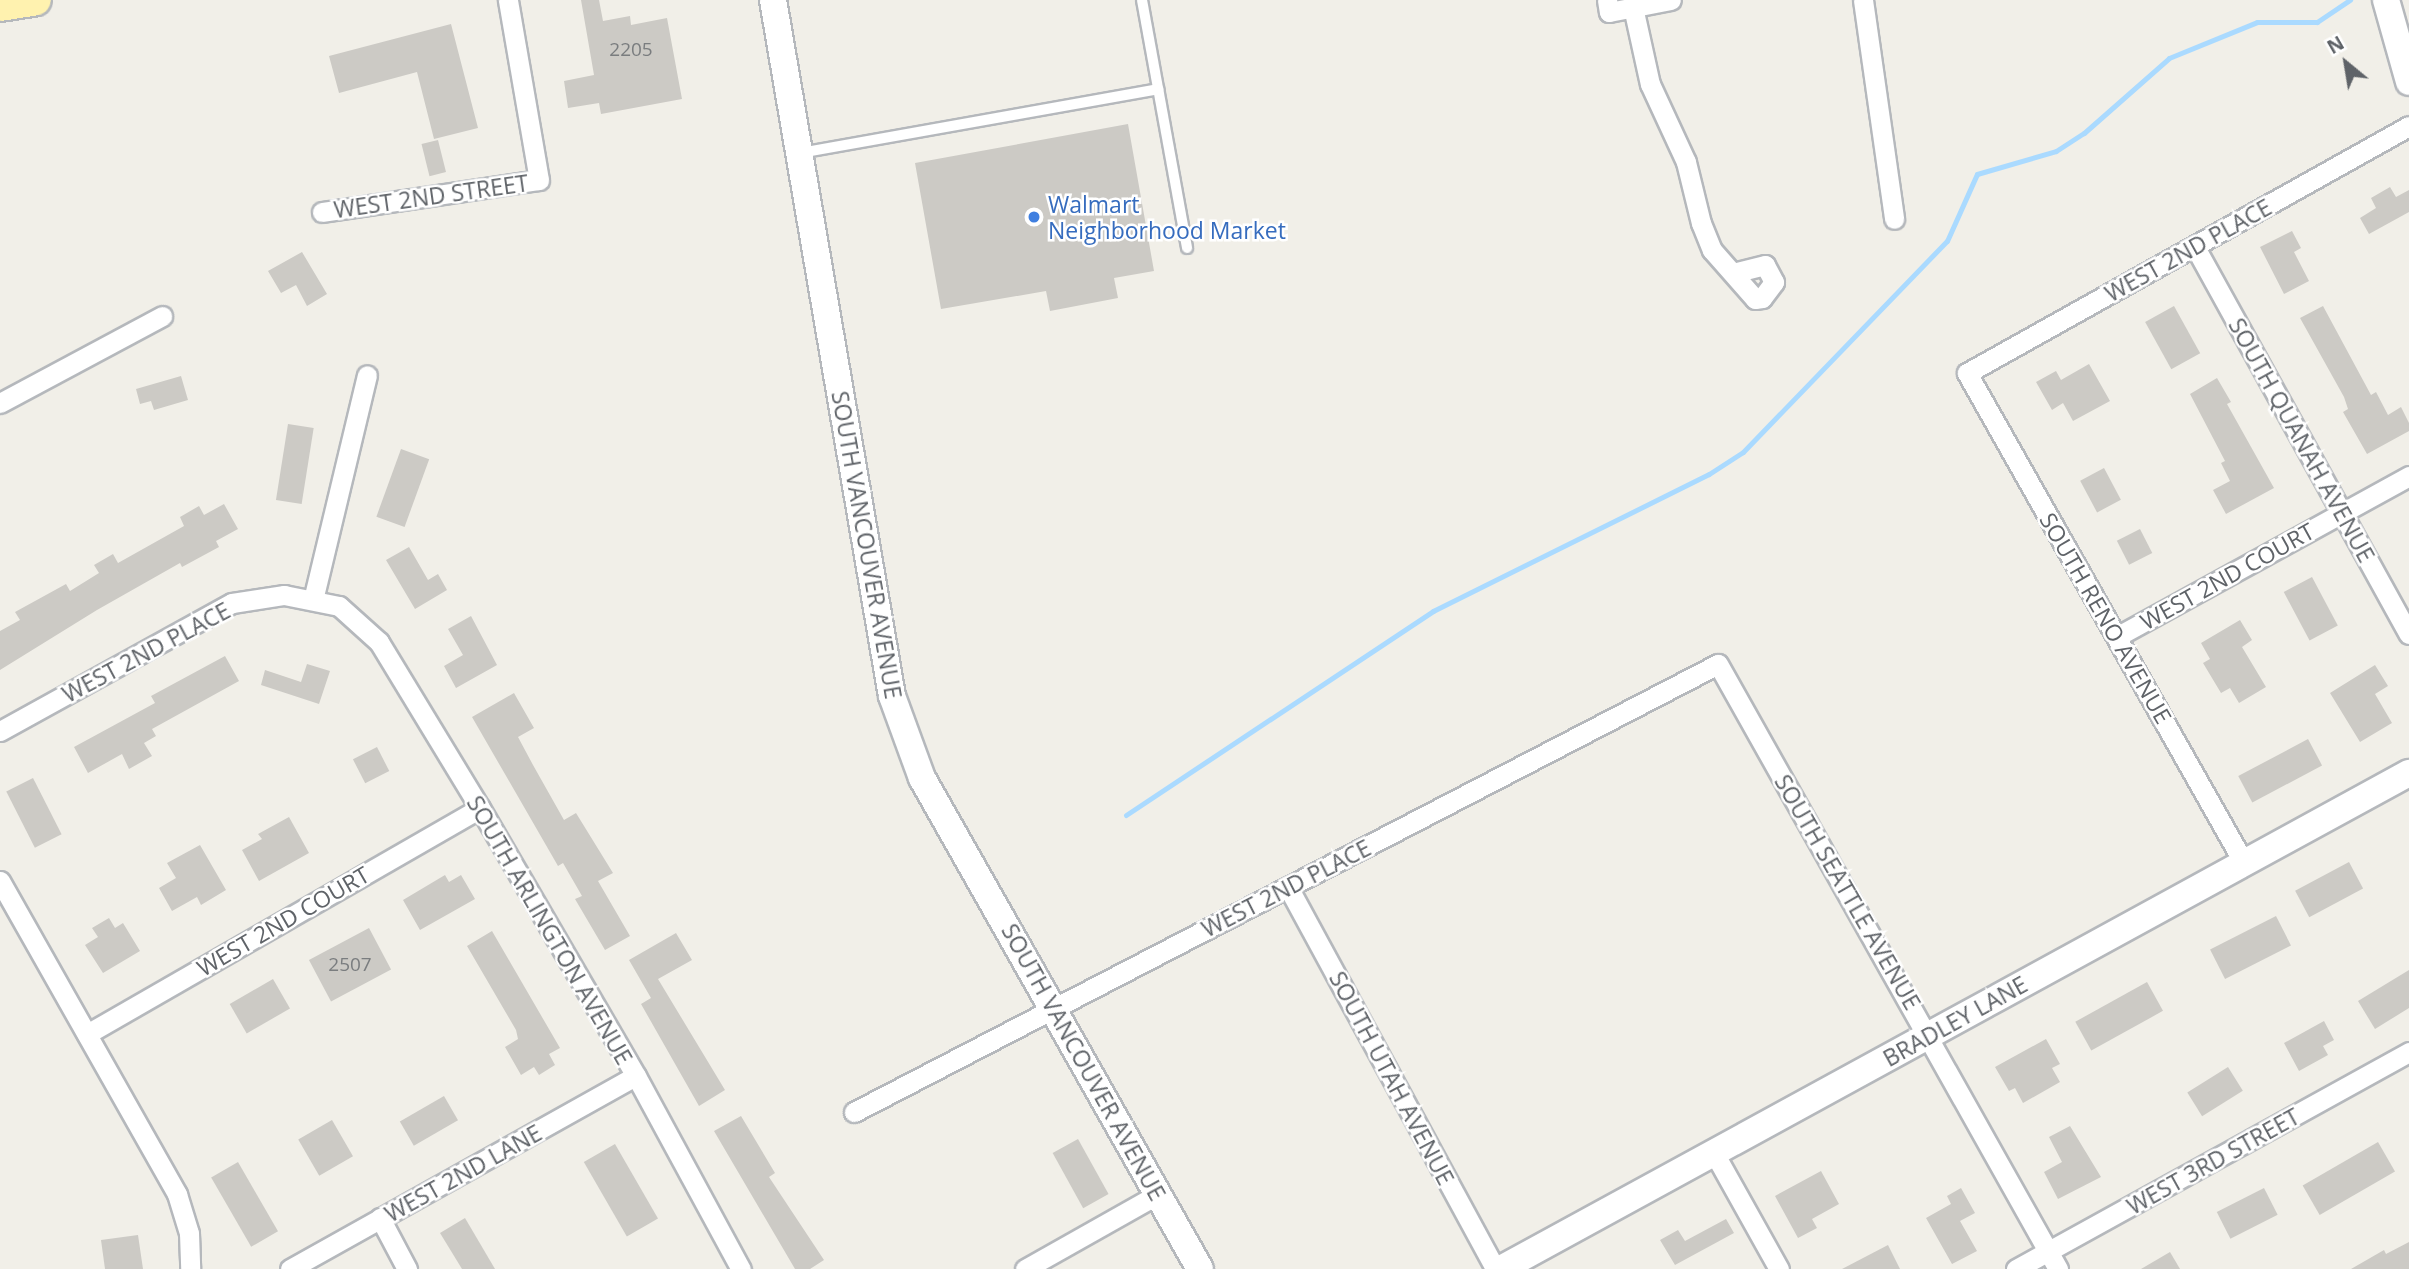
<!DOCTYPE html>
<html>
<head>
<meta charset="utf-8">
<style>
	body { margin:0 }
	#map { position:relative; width:2409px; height:1269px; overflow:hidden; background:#f1efe8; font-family:"Open Sans",sans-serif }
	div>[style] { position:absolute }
	.stream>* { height:5px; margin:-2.5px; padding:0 2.5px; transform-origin:2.5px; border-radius:2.5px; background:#aadaff }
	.building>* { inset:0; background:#cccac5; transform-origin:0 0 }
	.roads { filter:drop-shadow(2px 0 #b5b8bc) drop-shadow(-2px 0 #b5b8bc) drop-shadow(0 2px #b5b8bc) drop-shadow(0 -2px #b5b8bc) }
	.lane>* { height:10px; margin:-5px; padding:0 5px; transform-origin:5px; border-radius:5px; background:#fff }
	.street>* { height:19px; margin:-9.5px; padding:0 9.5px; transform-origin:9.5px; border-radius:9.5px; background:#fff }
	.secondary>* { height:26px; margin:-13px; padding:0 13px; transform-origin:13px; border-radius:13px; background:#fff }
	.primary>* { height:30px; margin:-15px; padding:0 15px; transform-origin:15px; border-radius:15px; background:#fff2af }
	.dots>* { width:19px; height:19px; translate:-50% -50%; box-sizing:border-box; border:4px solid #fff; border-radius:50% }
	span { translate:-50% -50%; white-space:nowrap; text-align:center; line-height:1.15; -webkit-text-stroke:5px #fff; paint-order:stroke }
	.number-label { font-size:19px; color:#7a7d7f }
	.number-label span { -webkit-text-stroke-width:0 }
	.street-label { font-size:23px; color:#5f6368 }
	.shop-label { font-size:23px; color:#366cbe }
	.left { translate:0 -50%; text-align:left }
	.north { position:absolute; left:2311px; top:28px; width:70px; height:70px; -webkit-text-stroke:5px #fff; paint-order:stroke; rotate:330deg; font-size:19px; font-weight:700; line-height:28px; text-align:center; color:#5f6368 }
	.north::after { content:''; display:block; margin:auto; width:24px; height:32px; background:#5f6368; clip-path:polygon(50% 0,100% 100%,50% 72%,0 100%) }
</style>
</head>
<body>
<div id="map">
	<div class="stream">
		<i style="left:1126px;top:815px;width:369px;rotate:-33.6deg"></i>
		<i style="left:1433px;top:611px;width:308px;rotate:-26.4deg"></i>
		<i style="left:1709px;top:474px;width:40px;rotate:-32.9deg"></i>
		<i style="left:1743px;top:452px;width:293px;rotate:-46deg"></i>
		<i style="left:1947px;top:241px;width:73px;rotate:-65.9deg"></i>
		<i style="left:1977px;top:174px;width:82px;rotate:-16.2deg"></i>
		<i style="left:2056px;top:151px;width:33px;rotate:-33deg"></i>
		<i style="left:2084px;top:133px;width:113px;rotate:-41.4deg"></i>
		<i style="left:2169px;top:58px;width:95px;rotate:-22.2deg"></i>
		<i style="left:2257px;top:22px;width:60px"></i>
		<i style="left:2317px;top:22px;width:40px;rotate:-34deg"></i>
	</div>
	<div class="building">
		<i style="clip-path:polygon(581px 0,599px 0,603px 21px,630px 16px,631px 25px,667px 18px,682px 99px,601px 114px,599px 103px,568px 108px,564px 81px,594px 75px)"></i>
		<i style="clip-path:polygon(451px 24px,478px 128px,434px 139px,417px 72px,339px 93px,329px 56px)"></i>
		<i style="clip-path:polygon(1128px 124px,1154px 271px,1114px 278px,1118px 298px,1050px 311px,1046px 291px,941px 309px,915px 163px)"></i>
		<i style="left:438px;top:140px;width:33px;height:17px;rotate:76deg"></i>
		<i style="clip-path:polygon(2390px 187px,2396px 197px,2409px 190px,2409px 212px,2369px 234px,2360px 218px,2376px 208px,2371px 198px)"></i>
		<i style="clip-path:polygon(2292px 231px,2301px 248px,2294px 252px,2309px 281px,2284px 294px,2260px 247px)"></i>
		<i style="clip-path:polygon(302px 252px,327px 294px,307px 306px,296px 285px,281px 293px,268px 271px)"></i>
		<i style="left:2174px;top:306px;width:54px;height:33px;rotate:61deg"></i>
		<i style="clip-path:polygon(2323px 306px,2371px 395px,2376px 392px,2388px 415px,2401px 407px,2409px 423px,2409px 431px,2367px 454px,2343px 412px,2348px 409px,2344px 397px,2300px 318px)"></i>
		<i style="clip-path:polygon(2089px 364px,2110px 401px,2073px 421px,2063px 403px,2052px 410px,2036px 382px,2056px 371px,2061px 380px)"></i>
		<i style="clip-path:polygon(181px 376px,188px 400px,154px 410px,151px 401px,140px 404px,136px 389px)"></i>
		<i style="clip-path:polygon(2217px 378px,2231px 402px,2227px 404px,2274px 488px,2226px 514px,2213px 490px,2230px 481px,2221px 463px,2225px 461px,2190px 394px)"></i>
		<i style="left:288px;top:424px;width:26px;height:77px;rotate:9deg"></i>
		<i style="left:401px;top:449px;width:30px;height:72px;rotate:20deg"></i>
		<i style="left:2104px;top:468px;width:36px;height:27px;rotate:62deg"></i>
		<i style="clip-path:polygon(224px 504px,238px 529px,216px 541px,219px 547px,182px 567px,180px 563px,97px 610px,0 670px,0 631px,20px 620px,15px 612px,66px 584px,70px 591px,99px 573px,94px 565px,113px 554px,118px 563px,184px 526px,180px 517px,199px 506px,204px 515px)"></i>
		<i style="left:2140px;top:529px;width:27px;height:26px;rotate:63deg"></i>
		<i style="clip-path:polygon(409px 547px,428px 580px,438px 574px,447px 590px,415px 609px,386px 560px)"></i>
		<i style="left:2312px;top:577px;width:55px;height:32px;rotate:62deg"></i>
		<i style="clip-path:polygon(471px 616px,497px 665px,456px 688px,444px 666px,463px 655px,448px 629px)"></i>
		<i style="clip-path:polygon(2240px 620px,2252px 640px,2242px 647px,2266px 687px,2239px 703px,2230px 688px,2221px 693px,2203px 663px,2210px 659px,2201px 643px)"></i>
		<i style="clip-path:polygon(225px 656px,239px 681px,152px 729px,156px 736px,144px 743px,152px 756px,129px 769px,122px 754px,88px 773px,74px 747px,155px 703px,151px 696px)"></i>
		<i style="clip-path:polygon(307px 664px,330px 671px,319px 704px,261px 685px,265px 670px,301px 682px)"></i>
		<i style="clip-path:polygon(2375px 665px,2388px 686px,2375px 694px,2392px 723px,2360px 742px,2330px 693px)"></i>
		<i style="clip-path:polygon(514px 693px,534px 728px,518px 737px,533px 765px,564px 820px,576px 813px,613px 873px,598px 881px,630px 936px,605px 950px,575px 899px,582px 896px,563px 863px,558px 866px,472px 717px)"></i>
		<i style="left:2308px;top:739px;width:30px;height:79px;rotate:62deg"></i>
		<i style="left:377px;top:747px;width:27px;height:27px;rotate:63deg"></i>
		<i style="left:33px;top:778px;width:63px;height:30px;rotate:63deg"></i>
		<i style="clip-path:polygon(289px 817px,309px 853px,259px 881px,242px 850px,262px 839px,258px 834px)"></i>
		<i style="clip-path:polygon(200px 845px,226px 890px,201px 905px,197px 897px,172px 911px,159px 888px,176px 878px,167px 863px)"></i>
		<i style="left:2349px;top:862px;width:30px;height:61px;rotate:62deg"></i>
		<i style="clip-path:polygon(445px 875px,449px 882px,461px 875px,475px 899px,420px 930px,403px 900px)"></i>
		<i style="left:2276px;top:916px;width:33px;height:74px;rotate:63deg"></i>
		<i style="clip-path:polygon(109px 918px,115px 928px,123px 923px,140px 951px,103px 973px,85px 945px,98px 937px,92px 928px)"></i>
		<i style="left:369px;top:928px;width:47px;height:68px;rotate:62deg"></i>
		<i style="clip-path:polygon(492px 931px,560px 1048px,549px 1054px,555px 1065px,539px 1075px,534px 1067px,521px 1075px,505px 1047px,518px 1039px,516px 1030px,467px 946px)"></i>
		<i style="clip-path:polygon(676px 933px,692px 960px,658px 979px,725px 1090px,699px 1106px,641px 1004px,651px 998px,629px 960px)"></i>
		<i style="clip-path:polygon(2409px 970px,2409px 1008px,2375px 1029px,2358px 1001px)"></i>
		<i style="left:273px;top:979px;width:34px;height:50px;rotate:60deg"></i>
		<i style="left:2147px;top:982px;width:33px;height:82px;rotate:61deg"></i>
		<i style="clip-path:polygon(2324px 1021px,2334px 1040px,2323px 1046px,2328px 1055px,2299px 1071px,2284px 1043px)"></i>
		<i style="clip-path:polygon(2046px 1039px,2060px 1064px,2052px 1068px,2060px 1082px,2023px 1103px,2015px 1088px,2009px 1091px,1995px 1067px)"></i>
		<i style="left:2228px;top:1067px;width:28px;height:48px;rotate:58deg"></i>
		<i style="left:444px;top:1096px;width:28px;height:51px;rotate:60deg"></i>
		<i style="clip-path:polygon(741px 1116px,775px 1173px,769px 1177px,824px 1260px,810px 1269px,795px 1269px,714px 1131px)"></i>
		<i style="left:332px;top:1120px;width:42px;height:39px;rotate:60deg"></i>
		<i style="clip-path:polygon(2070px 1126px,2101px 1177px,2058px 1199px,2044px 1172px,2062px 1162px,2049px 1137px)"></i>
		<i style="left:1078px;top:1139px;width:63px;height:29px;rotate:61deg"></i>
		<i style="left:2378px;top:1142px;width:34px;height:87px;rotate:60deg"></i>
		<i style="left:615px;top:1144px;width:86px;height:36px;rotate:60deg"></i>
		<i style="left:238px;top:1162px;width:80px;height:31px;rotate:60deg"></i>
		<i style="clip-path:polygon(1821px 1171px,1839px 1204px,1812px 1219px,1817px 1228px,1798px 1238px,1775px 1196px)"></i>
		<i style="clip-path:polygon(1961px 1188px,1975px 1213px,1960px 1221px,1977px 1251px,1952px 1264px,1926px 1218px,1951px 1204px,1947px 1196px)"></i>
		<i style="left:2264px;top:1188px;width:30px;height:53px;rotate:63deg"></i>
		<i style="clip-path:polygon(465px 1218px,495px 1269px,462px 1269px,440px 1233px)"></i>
		<i style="clip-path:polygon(1726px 1219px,1734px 1233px,1675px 1265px,1660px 1240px,1678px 1230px,1685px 1241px)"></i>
		<i style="clip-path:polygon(138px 1235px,143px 1269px,105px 1269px,101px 1240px)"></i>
		<i style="clip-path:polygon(2409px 1242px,2409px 1269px,2351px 1269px,2384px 1250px,2386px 1254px)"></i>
		<i style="clip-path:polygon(1888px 1245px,1900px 1269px,1842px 1269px)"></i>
		<i style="clip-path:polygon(2170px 1252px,2180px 1269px,2141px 1269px)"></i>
	</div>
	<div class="roads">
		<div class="lane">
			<i style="left:1142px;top:0;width:252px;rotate:79.7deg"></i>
			<i style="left:800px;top:153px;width:364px;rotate:-10.1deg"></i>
		</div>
		<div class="street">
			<i style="left:1607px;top:0;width:12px;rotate:81deg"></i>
			<i style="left:1609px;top:12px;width:63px;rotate:-11deg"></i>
			<i style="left:1863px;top:0;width:221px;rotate:81.9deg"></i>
			<i style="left:1633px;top:7px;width:79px;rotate:77.6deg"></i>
			<i style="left:1650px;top:84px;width:86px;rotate:65.2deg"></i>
			<i style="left:1686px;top:162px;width:63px;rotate:76.2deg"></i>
			<i style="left:1701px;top:223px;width:29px;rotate:68deg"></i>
			<i style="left:1712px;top:250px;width:65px;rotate:48.7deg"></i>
			<i style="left:1755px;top:299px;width:7px;rotate:-8deg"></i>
			<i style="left:1762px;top:298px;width:20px;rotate:-53deg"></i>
			<i style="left:1774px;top:282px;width:19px;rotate:-118deg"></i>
			<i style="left:1765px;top:265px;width:33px;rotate:166deg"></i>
			<i style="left:322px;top:212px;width:219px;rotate:-8.4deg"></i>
			<i style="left:539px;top:180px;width:183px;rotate:-99.8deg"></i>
			<i style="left:2195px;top:247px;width:442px;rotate:61.1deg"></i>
			<i style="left:0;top:403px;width:184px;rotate:-28.2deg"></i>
			<i style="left:313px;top:600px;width:231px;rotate:-76.5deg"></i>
			<i style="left:2118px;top:636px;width:332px;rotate:-28.8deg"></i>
			<i style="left:0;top:731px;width:265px;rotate:-28.9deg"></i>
			<i style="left:232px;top:603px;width:53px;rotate:-8.7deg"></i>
			<i style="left:284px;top:595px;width:56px;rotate:11.3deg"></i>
			<i style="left:339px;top:606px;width:54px;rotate:42deg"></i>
			<i style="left:379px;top:642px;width:194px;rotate:58.7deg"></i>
			<i style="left:480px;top:808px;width:310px;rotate:59.8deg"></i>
			<i style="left:636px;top:1076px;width:220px;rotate:61.5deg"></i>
			<i style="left:2244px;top:863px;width:563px;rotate:-119.48deg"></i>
			<i style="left:1967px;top:373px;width:506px;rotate:-29.2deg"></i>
			<i style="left:0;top:881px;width:360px;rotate:60.5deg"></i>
			<i style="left:177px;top:1194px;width:41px;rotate:72.9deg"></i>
			<i style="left:189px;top:1233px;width:36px;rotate:88deg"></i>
			<i style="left:1288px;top:887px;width:434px;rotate:61.5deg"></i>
			<i style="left:87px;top:1034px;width:453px;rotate:-29.9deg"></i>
			<i style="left:854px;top:1112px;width:973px;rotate:-27.41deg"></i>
			<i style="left:1718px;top:664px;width:694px;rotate:60.66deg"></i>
			<i style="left:1713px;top:1151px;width:135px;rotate:60.8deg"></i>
			<i style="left:380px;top:1218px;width:58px;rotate:62.1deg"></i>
			<i style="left:290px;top:1269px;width:396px;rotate:-29.2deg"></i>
			<i style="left:1025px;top:1269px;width:153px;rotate:-29.4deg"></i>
			<i style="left:2016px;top:1269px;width:449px;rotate:-28.9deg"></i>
		</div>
		<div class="secondary">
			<i style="left:773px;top:0;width:706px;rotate:80.3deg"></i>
			<i style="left:892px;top:696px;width:87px;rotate:69.9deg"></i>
			<i style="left:922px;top:778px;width:564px;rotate:60.48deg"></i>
			<i style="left:2386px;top:0;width:85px;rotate:74.3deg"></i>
			<i style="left:1501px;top:1269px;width:1035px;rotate:-28.65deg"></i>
		</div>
		<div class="primary">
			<i style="left:0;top:6px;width:36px;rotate:-9deg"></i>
		</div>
	</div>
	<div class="dots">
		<i style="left:1034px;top:217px;background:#3f7fe0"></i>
	</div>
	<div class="number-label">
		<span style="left:631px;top:50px">2205</span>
		<span style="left:350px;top:965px">2507</span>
	</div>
	<div class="street-label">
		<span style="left:431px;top:196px;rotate:-8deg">WEST 2ND STREET</span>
		<span style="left:2188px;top:250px;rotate:-29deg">WEST 2ND PLACE</span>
		<span style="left:2302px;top:440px;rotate:61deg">SOUTH QUANAH AVENUE</span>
		<span style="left:867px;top:545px;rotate:80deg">SOUTH VANCOUVER AVENUE</span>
		<span style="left:2227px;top:576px;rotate:-29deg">WEST 2ND COURT</span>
		<span style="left:2106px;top:618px;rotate:60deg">SOUTH RENO AVENUE</span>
		<span style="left:146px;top:652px;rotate:-28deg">WEST 2ND PLACE</span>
		<span style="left:1286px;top:888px;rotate:-27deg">WEST 2ND PLACE</span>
		<span style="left:1848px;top:892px;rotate:60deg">SOUTH SEATTLE AVENUE</span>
		<span style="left:283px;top:921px;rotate:-30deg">WEST 2ND COURT</span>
		<span style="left:550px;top:930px;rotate:60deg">SOUTH ARLINGTON AVENUE</span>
		<span style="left:1955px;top:1021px;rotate:-29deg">BRADLEY LANE</span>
		<span style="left:1084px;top:1062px;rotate:61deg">SOUTH VANCOUVER AVENUE</span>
		<span style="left:1392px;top:1078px;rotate:62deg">SOUTH UTAH AVENUE</span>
		<span style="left:2213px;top:1161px;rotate:-29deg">WEST 3RD STREET</span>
		<span style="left:463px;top:1173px;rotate:-29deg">WEST 2ND LANE</span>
	</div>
	<div class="shop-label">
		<span class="left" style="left:1048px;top:217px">Walmart<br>Neighborhood Market</span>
	</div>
	<div class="north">N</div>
</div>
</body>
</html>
